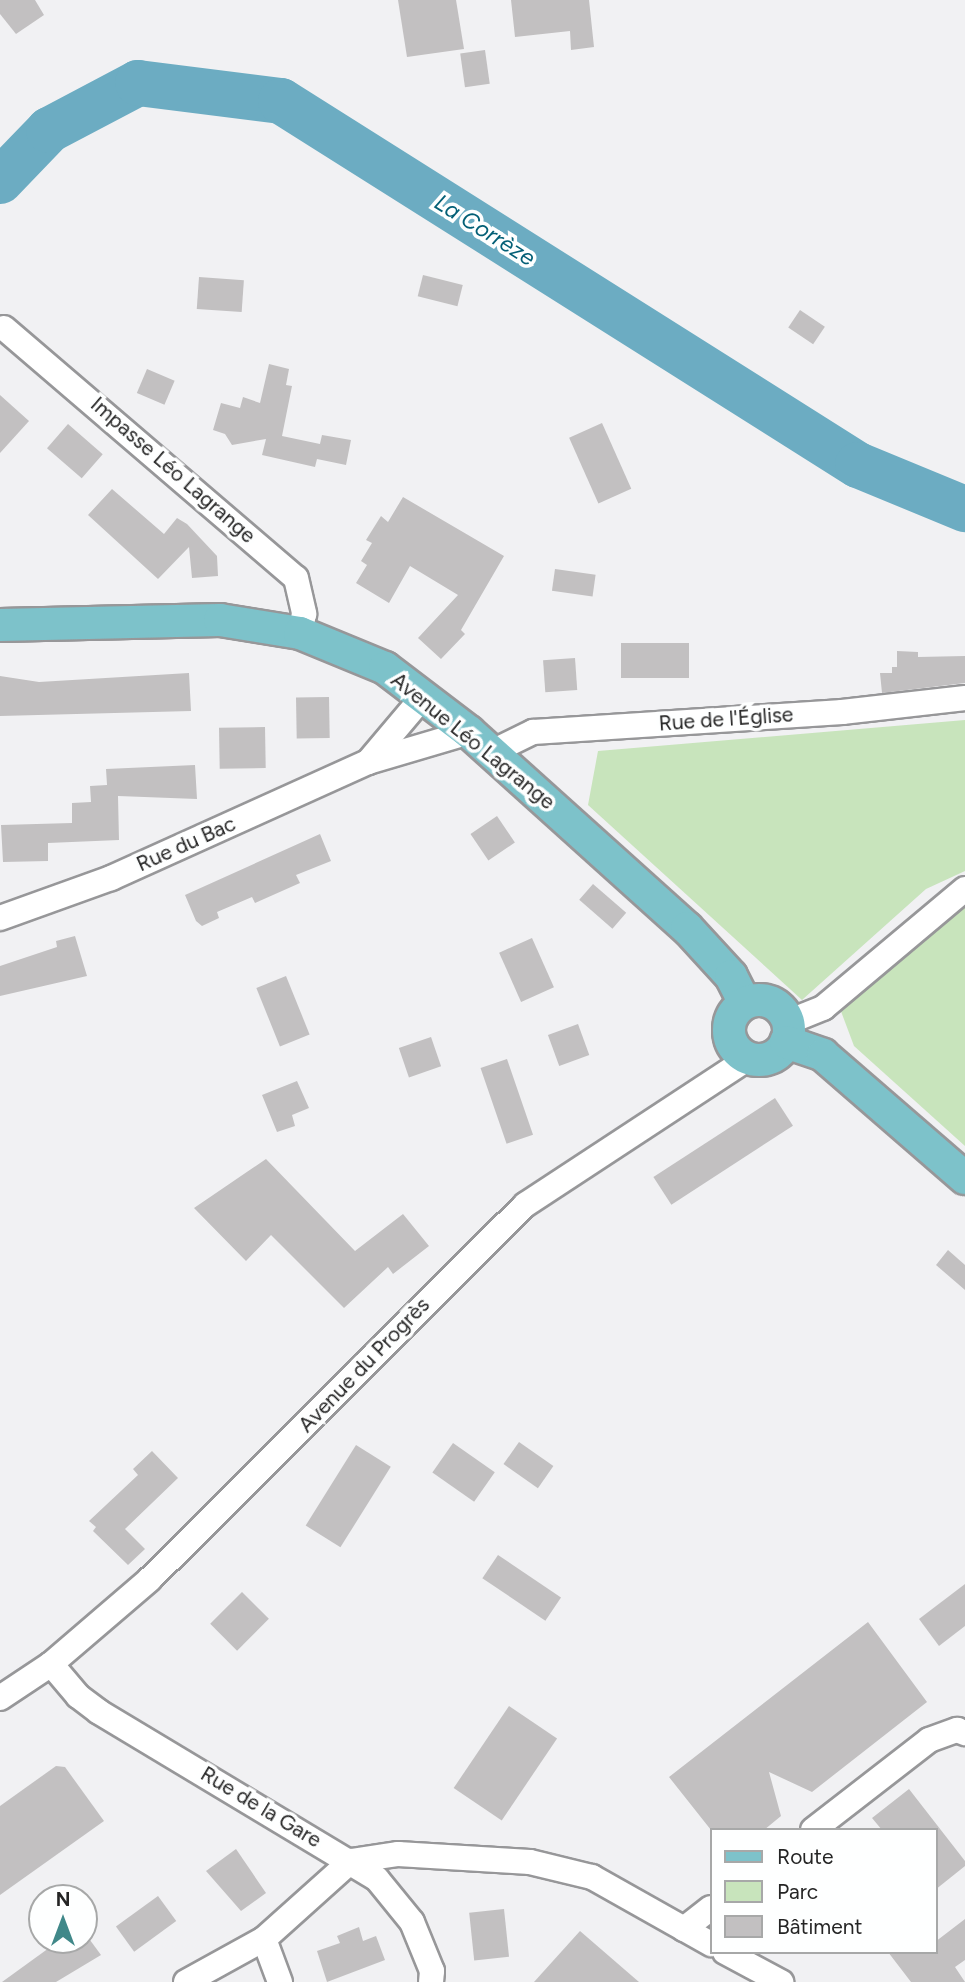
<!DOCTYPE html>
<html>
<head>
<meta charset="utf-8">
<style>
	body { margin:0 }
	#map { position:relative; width:965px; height:1982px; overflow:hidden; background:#f1f1f3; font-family:Figtree,sans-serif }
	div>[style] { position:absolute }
	.green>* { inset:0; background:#c8e4bc }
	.river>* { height:46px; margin:-23px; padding:0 23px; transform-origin:23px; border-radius:23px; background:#6cacc2 }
	.building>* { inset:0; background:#c2c0c1; transform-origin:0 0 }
	.roads { filter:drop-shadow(2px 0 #979799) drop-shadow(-2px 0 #979799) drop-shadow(0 2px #979799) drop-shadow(0 -2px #979799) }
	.minor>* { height:24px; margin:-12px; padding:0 12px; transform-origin:12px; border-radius:12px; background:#fff }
	.major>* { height:32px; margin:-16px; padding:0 16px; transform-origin:16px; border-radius:16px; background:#7dc2ca }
	.major>.ring { margin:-16px; padding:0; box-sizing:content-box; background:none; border:32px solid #7dc2ca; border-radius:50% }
	span { translate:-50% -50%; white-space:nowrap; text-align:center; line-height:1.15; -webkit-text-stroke:7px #feffff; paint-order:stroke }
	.street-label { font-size:21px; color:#252525 }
	.water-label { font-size:23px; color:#035f76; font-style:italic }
	.legend { position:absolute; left:710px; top:1828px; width:228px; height:126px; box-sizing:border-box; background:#feffff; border:2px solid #a7a8a8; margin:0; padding:9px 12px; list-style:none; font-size:21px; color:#252525 }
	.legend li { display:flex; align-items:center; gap:14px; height:35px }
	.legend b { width:35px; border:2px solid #a7a8a8 }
	.north { position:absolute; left:28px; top:1884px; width:70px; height:70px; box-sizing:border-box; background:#feffff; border:2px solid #a7a8a8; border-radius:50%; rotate:0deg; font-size:19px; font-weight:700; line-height:28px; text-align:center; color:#252525 }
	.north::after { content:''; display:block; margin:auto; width:24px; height:32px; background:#408889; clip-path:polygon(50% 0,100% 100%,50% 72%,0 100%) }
</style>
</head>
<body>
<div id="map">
	<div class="green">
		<i style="clip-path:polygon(965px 720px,965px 871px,926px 889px,802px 1000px,588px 805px,598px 751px)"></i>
		<i style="clip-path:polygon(965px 891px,965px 1146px,854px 1046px,836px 998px)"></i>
	</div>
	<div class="river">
		<i style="left:0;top:181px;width:71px;rotate:-46.1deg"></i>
		<i style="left:49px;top:130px;width:101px;rotate:-27.8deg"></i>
		<i style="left:138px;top:83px;width:144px;rotate:7.2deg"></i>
		<i style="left:281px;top:101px;width:682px;rotate:32.25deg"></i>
		<i style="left:858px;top:465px;width:116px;rotate:22.4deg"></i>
	</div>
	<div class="building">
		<i style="clip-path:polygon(0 0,35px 0,44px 15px,16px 34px,0 14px)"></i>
		<i style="clip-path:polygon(398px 0,456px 0,464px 49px,407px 57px)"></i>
		<i style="clip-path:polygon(511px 0,589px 0,594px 47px,571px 50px,570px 31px,515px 37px)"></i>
		<i style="left:485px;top:50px;width:34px;height:25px;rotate:82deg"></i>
		<i style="left:423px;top:275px;width:41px;height:22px;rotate:14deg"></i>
		<i style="left:199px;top:277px;width:45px;height:32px;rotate:4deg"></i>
		<i style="left:800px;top:310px;width:30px;height:21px;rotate:34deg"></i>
		<i style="clip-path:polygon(269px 364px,289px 369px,286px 385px,292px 386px,282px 436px,320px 444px,319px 448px,322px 435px,351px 440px,346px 465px,317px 459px,315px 467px,262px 455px,266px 439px,232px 445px,225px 434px,213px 430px,221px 403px,240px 408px,243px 397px,260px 403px)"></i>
		<i style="left:147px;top:369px;width:30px;height:26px;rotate:23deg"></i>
		<i style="clip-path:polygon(0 395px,29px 421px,0 453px)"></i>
		<i style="left:602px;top:423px;width:72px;height:36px;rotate:66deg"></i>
		<i style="left:68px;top:424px;width:46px;height:32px;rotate:41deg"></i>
		<i style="clip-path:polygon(112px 489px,164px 534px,177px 518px,187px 524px,217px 556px,218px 576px,192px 578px,189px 547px,158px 579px,88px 515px)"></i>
		<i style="clip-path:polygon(403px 497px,504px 556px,461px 630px,465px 634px,441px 659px,418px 638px,458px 595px,410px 566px,389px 603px,356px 583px,367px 565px,361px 561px,372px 543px,366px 540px,381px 516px,388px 522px)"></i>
		<i style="left:555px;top:569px;width:41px;height:22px;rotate:8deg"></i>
		<i style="left:621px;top:643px;width:68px;height:35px"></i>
		<i style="clip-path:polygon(897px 651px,918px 652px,918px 657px,965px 656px,965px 683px,882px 693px,880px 673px,892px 673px,892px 667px,897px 667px)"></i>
		<i style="left:575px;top:658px;width:32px;height:32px;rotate:86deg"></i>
		<i style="clip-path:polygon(189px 673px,191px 711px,0 716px,0 676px,39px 682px)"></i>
		<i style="left:329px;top:697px;width:41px;height:33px;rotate:89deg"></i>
		<i style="left:265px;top:727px;width:41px;height:46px;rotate:89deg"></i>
		<i style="clip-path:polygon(195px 765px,197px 799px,118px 796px,119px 840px,48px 843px,48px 861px,3px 862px,1px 825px,72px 823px,72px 803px,91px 802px,90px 786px,107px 785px,106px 769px)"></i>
		<i style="left:497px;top:816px;width:32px;height:32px;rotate:56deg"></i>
		<i style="clip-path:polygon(320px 834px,331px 861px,296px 875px,300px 883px,255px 903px,252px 897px,217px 912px,219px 918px,202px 926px,196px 921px,185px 895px)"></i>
		<i style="left:593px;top:884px;width:44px;height:21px;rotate:41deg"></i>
		<i style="clip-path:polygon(75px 936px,87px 976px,0 996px,0 966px,57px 947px,56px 941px)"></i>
		<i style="left:532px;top:938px;width:54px;height:36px;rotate:66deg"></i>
		<i style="left:286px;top:976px;width:63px;height:32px;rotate:68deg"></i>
		<i style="left:578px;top:1024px;width:33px;height:32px;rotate:70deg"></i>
		<i style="left:431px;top:1037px;width:31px;height:34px;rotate:71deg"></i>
		<i style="left:507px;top:1059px;width:80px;height:28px;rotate:71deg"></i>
		<i style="clip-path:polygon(297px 1081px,309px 1108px,292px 1115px,295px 1126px,277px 1132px,262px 1095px)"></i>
		<i style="left:775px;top:1098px;width:33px;height:145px;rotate:57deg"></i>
		<i style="clip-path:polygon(266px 1159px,355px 1251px,403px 1214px,429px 1246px,393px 1274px,388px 1267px,344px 1308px,271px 1235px,246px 1261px,194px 1208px)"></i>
		<i style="clip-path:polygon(948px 1250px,965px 1265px,965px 1290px,936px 1265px)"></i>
		<i style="left:519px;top:1442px;width:42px;height:27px;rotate:35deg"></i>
		<i style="left:453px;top:1443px;width:51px;height:36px;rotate:35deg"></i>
		<i style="left:356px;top:1445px;width:41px;height:95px;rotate:32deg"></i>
		<i style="clip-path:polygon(152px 1451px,178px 1478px,125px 1529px,145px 1549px,128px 1565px,93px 1531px,96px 1527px,89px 1521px,138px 1475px,133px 1469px)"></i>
		<i style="left:498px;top:1555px;width:76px;height:28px;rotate:34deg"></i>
		<i style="clip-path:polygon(965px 1584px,965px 1626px,939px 1646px,919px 1619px)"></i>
		<i style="left:242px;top:1592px;width:38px;height:45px;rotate:45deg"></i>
		<i style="clip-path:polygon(868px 1622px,927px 1702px,812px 1792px,769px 1772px,781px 1816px,764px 1830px,711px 1830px,669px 1777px)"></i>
		<i style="left:509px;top:1706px;width:58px;height:99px;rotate:34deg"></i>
		<i style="clip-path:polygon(56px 1766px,65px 1767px,104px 1821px,0 1895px,0 1806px)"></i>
		<i style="clip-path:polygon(909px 1789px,965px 1861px,965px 1866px,935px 1890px,935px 1830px,882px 1830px,872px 1818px)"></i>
		<i style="clip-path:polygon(236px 1849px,266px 1893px,241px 1911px,206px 1871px)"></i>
		<i style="left:158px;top:1896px;width:31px;height:52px;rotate:54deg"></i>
		<i style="left:504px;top:1909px;width:48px;height:35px;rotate:84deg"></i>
		<i style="clip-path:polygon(965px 1919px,965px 1960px,955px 1967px,965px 1982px,911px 1982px,888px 1952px,935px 1952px,935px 1942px)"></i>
		<i style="clip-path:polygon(359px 1927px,363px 1941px,376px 1936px,385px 1960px,327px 1982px,317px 1951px,340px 1943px,337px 1936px)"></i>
		<i style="clip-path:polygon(580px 1931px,639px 1982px,534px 1982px)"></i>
		<i style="clip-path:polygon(60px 1940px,90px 1940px,101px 1955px,56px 1982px,2px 1982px)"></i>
	</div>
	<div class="roads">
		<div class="minor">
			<i style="left:4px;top:328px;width:384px;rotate:40.6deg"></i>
			<i style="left:296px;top:578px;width:37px;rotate:77deg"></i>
			<i style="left:304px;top:614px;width:19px;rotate:102deg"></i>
			<i style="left:422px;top:698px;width:84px;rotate:130.2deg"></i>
			<i style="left:368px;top:762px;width:105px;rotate:-16.5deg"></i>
			<i style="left:492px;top:752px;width:46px;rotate:-26deg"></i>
			<i style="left:533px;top:732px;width:310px;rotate:-3.7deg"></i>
			<i style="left:842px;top:712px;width:124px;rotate:-6.5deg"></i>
			<i style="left:0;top:918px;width:118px;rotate:-19.8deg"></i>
			<i style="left:111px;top:878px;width:282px;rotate:-24.3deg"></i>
			<i style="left:788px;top:1022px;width:38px;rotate:-22deg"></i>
			<i style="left:823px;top:1008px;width:185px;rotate:-40deg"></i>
			<i style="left:51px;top:1664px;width:42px;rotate:49.8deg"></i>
			<i style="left:78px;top:1696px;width:26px;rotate:37deg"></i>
			<i style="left:99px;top:1712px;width:324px;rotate:31deg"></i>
			<i style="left:377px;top:1879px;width:55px;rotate:50.9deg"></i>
			<i style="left:412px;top:1922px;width:53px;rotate:67.8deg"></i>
			<i style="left:432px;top:1971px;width:11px;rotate:95deg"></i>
			<i style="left:0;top:1698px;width:61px;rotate:-33.7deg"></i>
			<i style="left:51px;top:1664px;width:130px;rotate:-40.6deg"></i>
			<i style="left:150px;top:1579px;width:530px;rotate:-44.92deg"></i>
			<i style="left:525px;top:1205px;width:268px;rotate:-33.3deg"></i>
			<i style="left:813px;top:1830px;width:147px;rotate:-37.8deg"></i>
			<i style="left:929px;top:1740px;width:30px;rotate:-20deg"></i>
			<i style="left:957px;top:1730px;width:9px;rotate:21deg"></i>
			<i style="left:684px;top:1929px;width:34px;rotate:-38deg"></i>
			<i style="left:264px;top:1939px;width:46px;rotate:69.6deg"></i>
			<i style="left:725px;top:1952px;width:64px;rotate:28.2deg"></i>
			<i style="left:186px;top:1982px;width:89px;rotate:-28.9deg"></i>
			<i style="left:264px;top:1939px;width:117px;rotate:-41.9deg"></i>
			<i style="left:351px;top:1861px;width:48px;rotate:-8.5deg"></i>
			<i style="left:398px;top:1854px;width:132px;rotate:3.5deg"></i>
			<i style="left:530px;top:1862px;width:64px;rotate:13.6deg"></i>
			<i style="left:592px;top:1877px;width:137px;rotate:29.4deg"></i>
		</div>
		<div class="major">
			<i style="left:0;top:625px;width:220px;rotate:-1.3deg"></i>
			<i style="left:220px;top:620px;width:81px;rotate:9.2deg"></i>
			<i style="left:300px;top:633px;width:92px;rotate:22.4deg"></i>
			<i style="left:385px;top:668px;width:106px;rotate:37.3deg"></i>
			<i style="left:469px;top:732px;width:293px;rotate:42deg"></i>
			<i style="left:687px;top:928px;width:65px;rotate:47.5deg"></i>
			<i style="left:731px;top:976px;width:30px;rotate:63deg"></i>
			<i class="ring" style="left:729px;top:1000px;width:28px;height:28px"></i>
			<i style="left:786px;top:1042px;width:39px;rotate:19deg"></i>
			<i style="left:823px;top:1055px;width:188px;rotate:40.9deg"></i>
		</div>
	</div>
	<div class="street-label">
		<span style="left:173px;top:470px;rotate:41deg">Impasse Léo Lagrange</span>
		<span style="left:726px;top:719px;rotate:-4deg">Rue de l'Église</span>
		<span style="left:473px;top:741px;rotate:39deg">Avenue Léo Lagrange</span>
		<span style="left:186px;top:844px;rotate:-24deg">Rue du Bac</span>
		<span style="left:364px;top:1365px;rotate:-46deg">Avenue du Progrès</span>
		<span style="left:261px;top:1807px;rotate:31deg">Rue de la Gare</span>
	</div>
	<div class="water-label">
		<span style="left:485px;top:230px;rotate:32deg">La Corrèze</span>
	</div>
	<ul class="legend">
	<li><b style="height:9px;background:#7dc2ca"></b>Route</li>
	<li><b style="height:19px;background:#c8e4bc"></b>Parc</li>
	<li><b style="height:19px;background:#c2c0c1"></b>Bâtiment</li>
	</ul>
	<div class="north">N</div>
</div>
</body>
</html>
